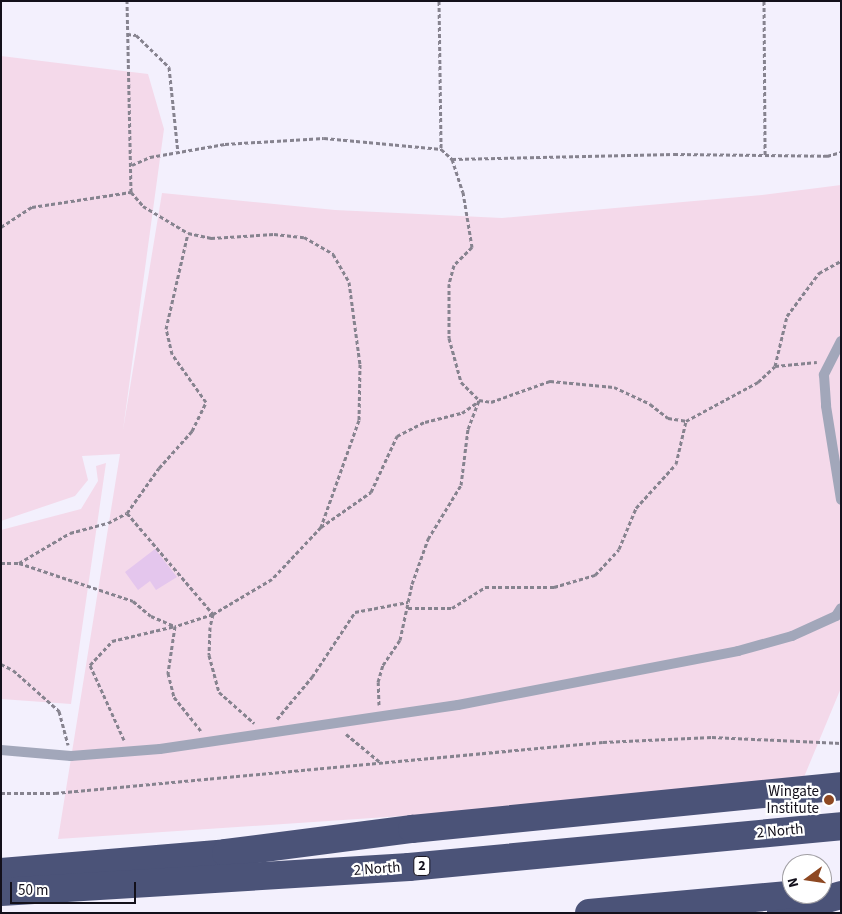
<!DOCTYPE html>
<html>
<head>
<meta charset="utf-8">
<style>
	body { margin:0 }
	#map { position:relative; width:842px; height:914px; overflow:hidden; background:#f3f0fd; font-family:"Source Sans 3",sans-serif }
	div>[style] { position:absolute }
	.green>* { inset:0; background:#f4d9ea }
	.building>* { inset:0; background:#e4c6ed }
	.path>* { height:3px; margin-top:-1.5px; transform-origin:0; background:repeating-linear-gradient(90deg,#86838f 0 4px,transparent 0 6.5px) }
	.lane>* { height:10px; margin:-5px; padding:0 5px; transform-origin:5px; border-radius:5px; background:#a2a7ba }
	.highway>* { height:28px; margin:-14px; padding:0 14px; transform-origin:14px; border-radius:14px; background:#4b5378 }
	.dots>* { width:14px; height:14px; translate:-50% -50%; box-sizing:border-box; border:2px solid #fff; border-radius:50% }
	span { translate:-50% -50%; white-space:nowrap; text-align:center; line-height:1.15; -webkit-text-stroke:4.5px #fff; paint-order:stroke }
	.shield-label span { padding:1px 4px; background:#fff; border:1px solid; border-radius:4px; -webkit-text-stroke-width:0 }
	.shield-label { font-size:14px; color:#13101b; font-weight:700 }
	.poi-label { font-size:15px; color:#13101b }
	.right { translate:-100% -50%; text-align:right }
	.street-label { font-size:15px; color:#13101b }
	.frame { position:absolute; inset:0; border:2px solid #13101b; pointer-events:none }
	.north { position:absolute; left:782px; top:854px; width:50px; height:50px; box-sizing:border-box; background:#fff; border:1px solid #a19fa4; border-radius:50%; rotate:256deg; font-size:14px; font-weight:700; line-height:20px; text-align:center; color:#13101b }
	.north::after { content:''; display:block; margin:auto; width:18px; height:22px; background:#8e4822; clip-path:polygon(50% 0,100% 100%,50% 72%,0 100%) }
	.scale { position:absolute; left:10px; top:882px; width:126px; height:22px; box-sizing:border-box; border:2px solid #13101b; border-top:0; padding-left:6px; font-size:15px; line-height:18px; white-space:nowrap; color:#13101b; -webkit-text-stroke:4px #fff; paint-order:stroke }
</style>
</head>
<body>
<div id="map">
	<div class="green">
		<i style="clip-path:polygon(1px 56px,148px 74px,164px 129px,123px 430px,162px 193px,335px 210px,502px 218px,762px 195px,841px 185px,841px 688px,804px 777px,658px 799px,58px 839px,120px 454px,82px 456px,88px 480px,75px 496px,1px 521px)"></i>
		<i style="clip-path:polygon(106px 463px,71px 704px,1px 699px,1px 530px,81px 509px,98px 481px,96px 466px)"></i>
	</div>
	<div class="building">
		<i style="clip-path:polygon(155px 549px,177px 577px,156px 590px,150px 581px,138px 590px,125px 572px)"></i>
	</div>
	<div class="path">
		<i style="left:439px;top:1px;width:148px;rotate:89.2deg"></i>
		<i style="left:764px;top:1px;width:155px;rotate:89.6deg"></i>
		<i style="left:127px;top:34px;width:9px;rotate:6deg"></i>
		<i style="left:136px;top:35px;width:46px;rotate:44.1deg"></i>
		<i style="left:169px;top:67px;width:85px;rotate:84deg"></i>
		<i style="left:452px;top:159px;width:222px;rotate:-1.3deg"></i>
		<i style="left:674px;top:154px;width:153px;rotate:0.7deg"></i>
		<i style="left:827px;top:156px;width:15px;rotate:-16deg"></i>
		<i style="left:132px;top:165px;width:20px;rotate:-24deg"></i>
		<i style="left:150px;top:157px;width:76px;rotate:-9.8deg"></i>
		<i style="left:225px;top:144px;width:99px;rotate:-3.5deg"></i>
		<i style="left:324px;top:138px;width:118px;rotate:5.4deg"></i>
		<i style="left:441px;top:149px;width:15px;rotate:42deg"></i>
		<i style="left:452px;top:159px;width:35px;rotate:72deg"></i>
		<i style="left:463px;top:192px;width:56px;rotate:80.7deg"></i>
		<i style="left:472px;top:247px;width:25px;rotate:135deg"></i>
		<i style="left:454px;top:265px;width:20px;rotate:105deg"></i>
		<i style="left:449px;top:284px;width:54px;rotate:90deg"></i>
		<i style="left:449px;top:338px;width:46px;rotate:74.7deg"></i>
		<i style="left:461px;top:382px;width:25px;rotate:45deg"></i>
		<i style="left:479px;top:400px;width:12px;rotate:9deg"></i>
		<i style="left:491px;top:402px;width:63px;rotate:-19.6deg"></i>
		<i style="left:550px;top:381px;width:64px;rotate:5.4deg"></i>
		<i style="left:614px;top:387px;width:40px;rotate:25deg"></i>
		<i style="left:650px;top:404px;width:23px;rotate:38deg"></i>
		<i style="left:668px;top:418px;width:18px;rotate:9deg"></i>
		<i style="left:686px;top:421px;width:82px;rotate:-28.4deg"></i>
		<i style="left:758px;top:382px;width:23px;rotate:-43deg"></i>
		<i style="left:775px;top:366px;width:51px;rotate:-76.5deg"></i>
		<i style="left:787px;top:316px;width:54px;rotate:-53.3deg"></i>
		<i style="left:819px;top:273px;width:25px;rotate:-29deg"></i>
		<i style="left:131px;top:192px;width:18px;rotate:49deg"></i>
		<i style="left:143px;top:206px;width:52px;rotate:31deg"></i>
		<i style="left:188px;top:233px;width:24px;rotate:12deg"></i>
		<i style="left:211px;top:238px;width:63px;rotate:-3.6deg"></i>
		<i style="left:274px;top:234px;width:30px;rotate:6deg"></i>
		<i style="left:304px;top:237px;width:34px;rotate:30deg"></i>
		<i style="left:333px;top:254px;width:32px;rotate:60deg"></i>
		<i style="left:349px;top:282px;width:83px;rotate:82.4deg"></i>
		<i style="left:360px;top:364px;width:56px;rotate:91deg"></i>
		<i style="left:359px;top:420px;width:114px;rotate:109.6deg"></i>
		<i style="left:321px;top:527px;width:71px;rotate:133.3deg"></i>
		<i style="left:272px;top:579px;width:69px;rotate:149.3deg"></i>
		<i style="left:213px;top:614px;width:13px;rotate:103deg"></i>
		<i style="left:210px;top:627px;width:28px;rotate:92deg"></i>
		<i style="left:209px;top:655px;width:38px;rotate:75deg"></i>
		<i style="left:219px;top:692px;width:47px;rotate:41.5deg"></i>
		<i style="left:1px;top:227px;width:37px;rotate:-33deg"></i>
		<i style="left:32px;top:207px;width:100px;rotate:-8.6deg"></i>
		<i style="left:131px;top:192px;width:191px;rotate:-91.2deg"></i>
		<i style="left:775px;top:366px;width:42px;rotate:-5.4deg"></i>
		<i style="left:127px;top:513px;width:55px;rotate:-54.6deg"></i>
		<i style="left:159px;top:468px;width:50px;rotate:-48.3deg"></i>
		<i style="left:192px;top:431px;width:32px;rotate:-64deg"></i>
		<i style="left:206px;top:402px;width:59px;rotate:-125.3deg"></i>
		<i style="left:172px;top:354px;width:26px;rotate:-103deg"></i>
		<i style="left:166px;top:329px;width:98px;rotate:-77.1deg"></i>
		<i style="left:321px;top:527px;width:61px;rotate:-35deg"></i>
		<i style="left:371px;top:492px;width:62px;rotate:-65.1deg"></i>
		<i style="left:397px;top:436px;width:31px;rotate:-27deg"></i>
		<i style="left:425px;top:422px;width:38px;rotate:-14deg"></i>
		<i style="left:462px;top:413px;width:21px;rotate:-35deg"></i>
		<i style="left:1px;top:563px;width:18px"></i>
		<i style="left:19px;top:563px;width:59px;rotate:-30.5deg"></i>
		<i style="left:70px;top:533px;width:39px;rotate:-15deg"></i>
		<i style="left:108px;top:523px;width:21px;rotate:-28deg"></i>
		<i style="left:127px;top:513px;width:133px;rotate:49.6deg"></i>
		<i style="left:213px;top:614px;width:40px;rotate:162deg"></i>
		<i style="left:175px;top:626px;width:48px;rotate:98.5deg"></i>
		<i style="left:168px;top:673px;width:25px;rotate:76deg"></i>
		<i style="left:174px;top:697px;width:43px;rotate:51.5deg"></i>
		<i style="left:19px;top:563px;width:120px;rotate:18.4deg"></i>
		<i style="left:133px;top:601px;width:23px;rotate:40deg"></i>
		<i style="left:151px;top:616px;width:25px;rotate:23deg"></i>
		<i style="left:408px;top:608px;width:44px"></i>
		<i style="left:452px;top:608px;width:39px;rotate:-32deg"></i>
		<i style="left:485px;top:587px;width:69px"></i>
		<i style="left:554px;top:587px;width:43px;rotate:-16.3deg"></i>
		<i style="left:595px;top:575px;width:35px;rotate:-47deg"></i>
		<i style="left:619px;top:549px;width:44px;rotate:-67.5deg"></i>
		<i style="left:636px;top:508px;width:59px;rotate:-47.7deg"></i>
		<i style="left:676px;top:464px;width:44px;rotate:-76.9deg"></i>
		<i style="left:1px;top:664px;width:13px;rotate:27deg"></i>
		<i style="left:13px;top:670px;width:62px;rotate:41.7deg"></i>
		<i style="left:59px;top:711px;width:35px;rotate:75deg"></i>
		<i style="left:379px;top:705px;width:23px;rotate:-92deg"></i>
		<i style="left:378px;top:682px;width:18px;rotate:-74deg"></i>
		<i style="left:383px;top:665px;width:30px;rotate:-56deg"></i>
		<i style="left:400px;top:640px;width:57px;rotate:-77.9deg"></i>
		<i style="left:412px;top:584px;width:48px;rotate:-70.4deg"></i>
		<i style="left:428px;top:539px;width:63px;rotate:-58.6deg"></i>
		<i style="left:461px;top:485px;width:56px;rotate:-82.9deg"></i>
		<i style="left:468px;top:429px;width:31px;rotate:-69deg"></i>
		<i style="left:277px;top:719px;width:55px;rotate:-50.2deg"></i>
		<i style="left:312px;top:677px;width:78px;rotate:-56.5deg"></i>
		<i style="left:355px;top:612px;width:54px;rotate:-10.7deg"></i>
		<i style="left:346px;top:734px;width:44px;rotate:39.5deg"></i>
		<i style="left:124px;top:740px;width:82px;rotate:-114.4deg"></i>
		<i style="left:90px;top:665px;width:33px;rotate:-47deg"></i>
		<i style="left:112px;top:641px;width:65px;rotate:-13.4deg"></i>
		<i style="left:1px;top:793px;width:54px"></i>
		<i style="left:55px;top:793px;width:550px;rotate:-5.32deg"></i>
		<i style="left:603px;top:742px;width:109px;rotate:-2.6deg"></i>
		<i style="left:712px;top:737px;width:129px;rotate:2.7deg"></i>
	</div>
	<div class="lane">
		<i style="left:841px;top:341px;width:38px;rotate:117deg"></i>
		<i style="left:824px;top:375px;width:31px;rotate:86deg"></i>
		<i style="left:826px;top:406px;width:95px;rotate:80.9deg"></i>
		<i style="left:1px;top:750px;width:70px;rotate:4.9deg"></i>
		<i style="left:71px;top:756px;width:89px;rotate:-4.5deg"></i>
		<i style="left:160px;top:749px;width:301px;rotate:-8.4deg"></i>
		<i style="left:458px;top:705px;width:285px;rotate:-10.9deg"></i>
		<i style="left:738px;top:651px;width:56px;rotate:-15.5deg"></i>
		<i style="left:792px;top:636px;width:48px;rotate:-24.4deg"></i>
		<i style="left:836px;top:616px;width:9px;rotate:-58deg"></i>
	</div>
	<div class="highway">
		<i style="left:1px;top:872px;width:226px;rotate:-4.8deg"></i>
		<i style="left:226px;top:853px;width:188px;rotate:-7.4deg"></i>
		<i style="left:412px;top:829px;width:431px;rotate:-5.7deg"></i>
		<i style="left:1px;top:892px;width:409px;rotate:-3.5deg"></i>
		<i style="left:409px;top:867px;width:434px;rotate:-5.4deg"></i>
		<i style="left:781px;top:912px;width:62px;rotate:-15.8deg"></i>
		<i style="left:589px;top:913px;width:211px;rotate:-5.2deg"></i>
	</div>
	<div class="dots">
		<i style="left:829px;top:800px;background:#8e4822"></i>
	</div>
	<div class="shield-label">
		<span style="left:422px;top:866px">2</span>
	</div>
	<div class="poi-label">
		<span class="right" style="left:819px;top:800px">Wingate<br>Institute</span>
	</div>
	<div class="street-label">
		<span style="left:780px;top:831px;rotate:-5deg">2 North</span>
		<span style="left:377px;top:869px;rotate:-4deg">2 North</span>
	</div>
	<div class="frame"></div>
	<div class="north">N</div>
	<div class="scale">50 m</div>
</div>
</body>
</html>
